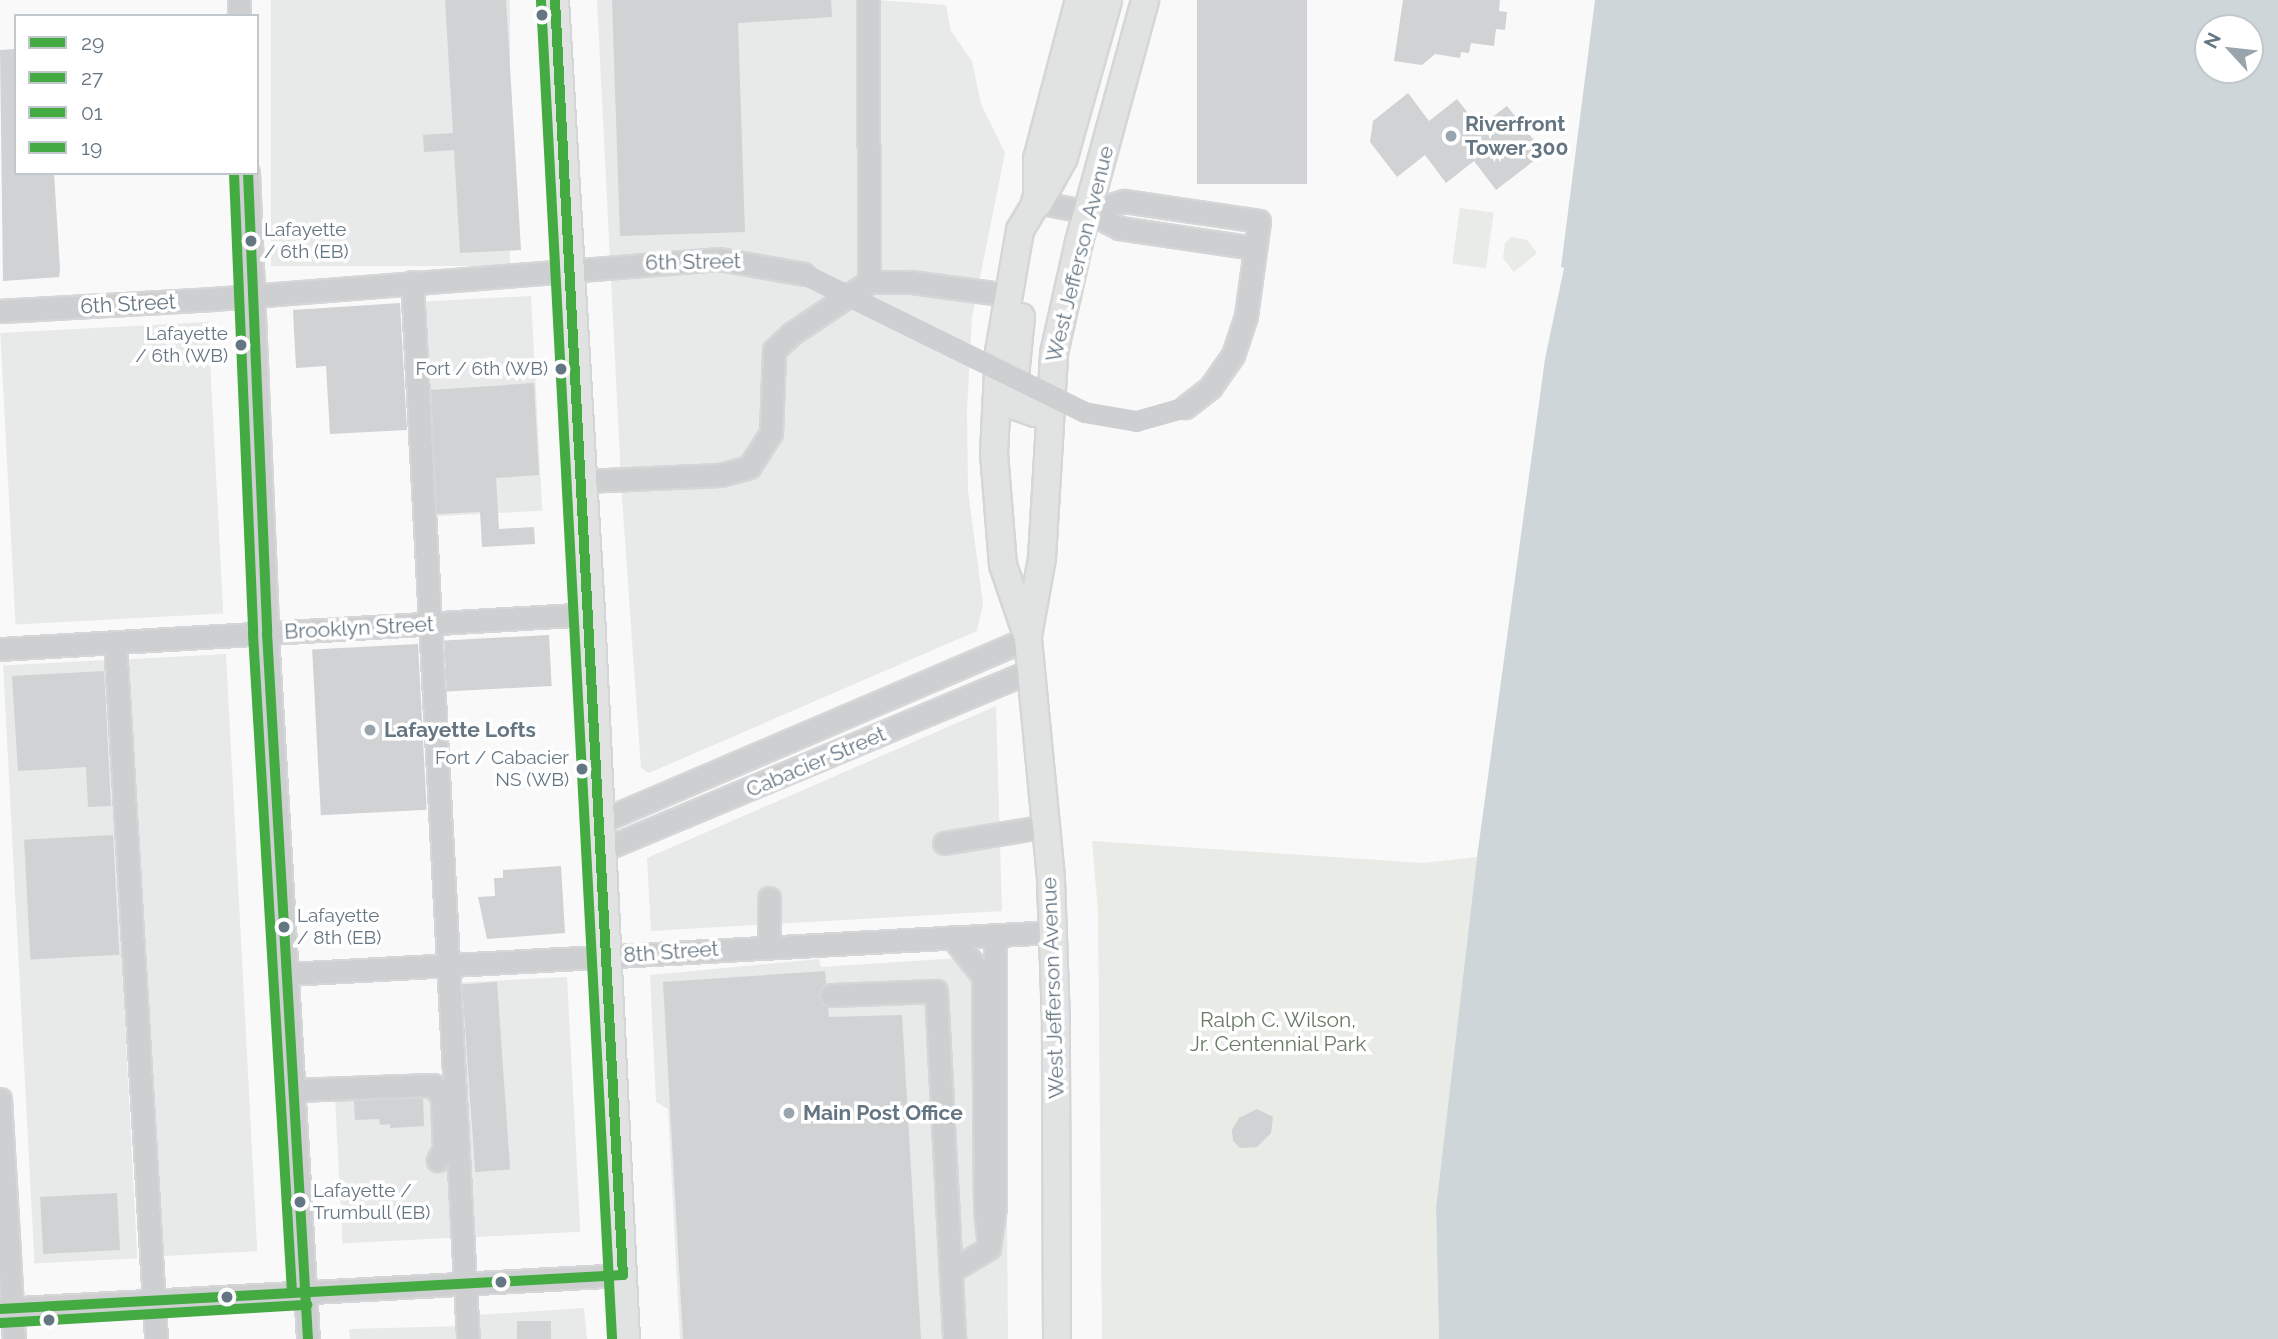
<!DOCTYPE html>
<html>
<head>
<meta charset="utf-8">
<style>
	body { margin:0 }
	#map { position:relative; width:2278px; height:1339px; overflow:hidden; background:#f9f9f9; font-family:Raleway,sans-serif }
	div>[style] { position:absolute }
	.built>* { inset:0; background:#e8e9e9; transform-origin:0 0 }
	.green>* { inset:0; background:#e8ebe6; transform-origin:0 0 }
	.water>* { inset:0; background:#ced6d9 }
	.building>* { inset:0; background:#d0d2d3; transform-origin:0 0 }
	.roads { filter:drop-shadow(2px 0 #d5d6d7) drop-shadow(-2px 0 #d5d6d7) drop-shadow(0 2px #d5d6d7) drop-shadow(0 -2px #d5d6d7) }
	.minor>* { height:21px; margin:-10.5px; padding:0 10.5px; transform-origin:10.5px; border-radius:10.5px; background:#cecfd0 }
	.major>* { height:26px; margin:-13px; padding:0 13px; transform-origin:13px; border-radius:13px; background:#e1e2e2 }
	.highway>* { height:30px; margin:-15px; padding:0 15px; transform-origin:15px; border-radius:15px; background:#e1e2e2 }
	.minor-bridge>* { height:21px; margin:-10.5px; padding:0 10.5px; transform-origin:10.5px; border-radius:10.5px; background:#cecfd0 }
	.bus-1>* { height:10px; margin:-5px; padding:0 5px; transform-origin:5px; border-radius:5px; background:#44aa42 }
	.bus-2>* { height:10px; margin:-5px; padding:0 5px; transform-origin:5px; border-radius:5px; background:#44aa42 }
	.bus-3>* { height:10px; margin:-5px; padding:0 5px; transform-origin:5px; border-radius:5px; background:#44aa42 }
	.bus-4>* { height:10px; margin:-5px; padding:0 5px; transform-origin:5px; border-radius:5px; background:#44aa42 }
	.dots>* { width:19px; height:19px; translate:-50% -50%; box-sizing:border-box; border:4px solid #fff; border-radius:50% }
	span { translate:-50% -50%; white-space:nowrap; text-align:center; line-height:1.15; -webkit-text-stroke:7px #fff; paint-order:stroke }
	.bus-label { font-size:19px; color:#657683 }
	.left { translate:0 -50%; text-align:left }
	.right { translate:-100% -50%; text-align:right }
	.poi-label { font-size:21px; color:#657683; font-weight:700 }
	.street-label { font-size:21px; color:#657683 }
	.park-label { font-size:21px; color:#687a64 }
	.legend { position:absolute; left:14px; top:14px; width:245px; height:161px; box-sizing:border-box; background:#fff; border:2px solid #c1c8cd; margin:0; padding:9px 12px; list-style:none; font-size:21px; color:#657683 }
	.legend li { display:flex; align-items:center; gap:14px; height:35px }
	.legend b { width:35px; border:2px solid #c1c8cd }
	.north { position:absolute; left:2194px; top:14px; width:70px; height:70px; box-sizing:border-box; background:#fff; border:2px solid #c1c8cd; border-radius:50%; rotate:297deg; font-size:19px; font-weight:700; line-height:28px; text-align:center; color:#657683 }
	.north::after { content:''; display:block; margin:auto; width:24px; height:32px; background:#99a4ac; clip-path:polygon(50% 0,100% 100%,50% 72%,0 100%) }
</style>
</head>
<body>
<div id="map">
	<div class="built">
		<i style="left:271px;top:0;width:239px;height:266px"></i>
		<i style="clip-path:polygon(597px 0,878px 0,946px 5px,951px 31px,972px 61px,981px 104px,1005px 153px,972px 317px,967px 410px,968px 490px,983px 604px,977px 631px,649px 773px,641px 768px,622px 498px)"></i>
		<i style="left:531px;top:296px;width:215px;height:111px;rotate:87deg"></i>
		<i style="left:208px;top:322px;width:292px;height:208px;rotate:87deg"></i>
		<i style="left:226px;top:654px;width:598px;height:98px;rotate:87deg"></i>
		<i style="left:106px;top:660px;width:599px;height:103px;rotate:87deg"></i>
		<i style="clip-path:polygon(996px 706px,1002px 911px,651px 931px,647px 858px)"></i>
		<i style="clip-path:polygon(1005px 955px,1008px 1339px,680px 1339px,668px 1109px,656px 1102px,650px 975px,819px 959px,821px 967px)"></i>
		<i style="left:567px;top:977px;width:255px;height:114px;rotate:87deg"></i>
		<i style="left:444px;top:1076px;width:162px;height:110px;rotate:87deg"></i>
		<i style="clip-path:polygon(584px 1308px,587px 1339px,476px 1339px,475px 1315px)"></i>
		<i style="clip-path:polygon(462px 1326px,463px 1339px,350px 1339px,349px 1329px)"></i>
	</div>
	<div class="green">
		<i style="left:1460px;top:208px;width:34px;height:56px;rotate:8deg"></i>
		<i style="clip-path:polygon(1511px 237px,1527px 240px,1537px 253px,1514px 272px,1503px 258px,1505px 243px)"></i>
		<i style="clip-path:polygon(1092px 841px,1423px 863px,1477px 857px,1436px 1208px,1439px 1339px,1102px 1339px,1098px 911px)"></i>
	</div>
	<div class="water">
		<i style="clip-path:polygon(evenodd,1595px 0,2278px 0,2278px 1339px,1439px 1339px,1436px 1208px,1477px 857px,1545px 359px,1564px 268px,1561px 267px,1595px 0,2208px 28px,2250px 28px,2250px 70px,2208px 70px,2208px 28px)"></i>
	</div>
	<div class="building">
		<i style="clip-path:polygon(445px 0,506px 0,521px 250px,460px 253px,454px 150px,424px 152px,423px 135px,453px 133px)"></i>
		<i style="clip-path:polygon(612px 0,831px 0,832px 17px,738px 23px,745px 232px,620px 236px)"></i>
		<i style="left:1197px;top:0;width:110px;height:184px"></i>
		<i style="clip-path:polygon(1403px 0,1500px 0,1499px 11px,1507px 12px,1505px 30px,1496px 29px,1494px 46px,1471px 43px,1469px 53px,1461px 52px,1460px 58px,1435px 54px,1422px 65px,1394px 61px)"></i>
		<i style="clip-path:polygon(16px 49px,16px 173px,54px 173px,60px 269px,59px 277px,3px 281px,0 50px)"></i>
		<i style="clip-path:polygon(1408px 93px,1429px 121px,1457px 99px,1479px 127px,1507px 106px,1544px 153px,1496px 190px,1474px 161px,1446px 183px,1425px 155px,1397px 177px,1370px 142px,1373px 121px)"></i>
		<i style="clip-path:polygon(400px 303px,407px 430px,330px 434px,326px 366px,296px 368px,293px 310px)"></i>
		<i style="clip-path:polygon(534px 383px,539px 475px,496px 478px,499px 529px,534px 527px,535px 544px,482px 547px,480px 512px,437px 514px,431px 390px)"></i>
		<i style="left:549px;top:635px;width:51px;height:105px;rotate:87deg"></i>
		<i style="left:418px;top:644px;width:166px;height:106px;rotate:87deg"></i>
		<i style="clip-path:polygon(104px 671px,111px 806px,88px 807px,86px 767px,18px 771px,12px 676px)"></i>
		<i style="left:113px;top:835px;width:120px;height:89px;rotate:87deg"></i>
		<i style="clip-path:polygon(561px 866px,565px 933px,487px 939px,478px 897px,495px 896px,494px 878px,503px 878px,503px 870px)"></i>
		<i style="clip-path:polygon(825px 971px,826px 983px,818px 996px,828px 1007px,829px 1017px,902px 1015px,921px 1339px,683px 1339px,663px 982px)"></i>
		<i style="left:497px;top:982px;width:188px;height:35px;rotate:86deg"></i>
		<i style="clip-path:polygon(423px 1098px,424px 1126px,390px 1128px,390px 1124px,380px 1125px,379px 1119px,355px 1120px,354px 1101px)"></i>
		<i style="clip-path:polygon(1257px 1109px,1273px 1117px,1271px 1133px,1257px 1147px,1240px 1148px,1233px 1141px,1232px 1130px,1239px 1118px)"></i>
		<i style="left:117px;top:1193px;width:57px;height:77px;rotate:87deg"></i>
		<i style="left:551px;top:1321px;width:18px;height:34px;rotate:90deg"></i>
	</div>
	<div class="roads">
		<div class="minor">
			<i style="left:239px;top:0;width:16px;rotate:90deg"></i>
			<i style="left:868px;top:0;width:282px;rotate:89.8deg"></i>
			<i style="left:248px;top:173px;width:460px;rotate:87.6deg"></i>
			<i style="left:267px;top:633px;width:707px;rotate:86.68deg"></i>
			<i style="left:1037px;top:202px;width:52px;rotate:11.1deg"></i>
			<i style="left:1088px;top:212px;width:35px;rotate:27deg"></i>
			<i style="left:1119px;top:228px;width:136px;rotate:8.4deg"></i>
			<i style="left:1088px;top:212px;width:38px;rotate:-17deg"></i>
			<i style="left:1124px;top:201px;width:136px;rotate:8.4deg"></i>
			<i style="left:1259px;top:221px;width:96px;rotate:97.8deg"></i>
			<i style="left:1246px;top:316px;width:41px;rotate:108.4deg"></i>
			<i style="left:1233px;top:355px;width:39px;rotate:125deg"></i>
			<i style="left:1211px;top:387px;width:33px;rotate:142deg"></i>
			<i style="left:412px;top:282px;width:1058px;rotate:86.97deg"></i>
			<i style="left:0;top:311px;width:213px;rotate:-3.2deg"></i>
			<i style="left:213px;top:299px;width:508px;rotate:-4.52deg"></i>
			<i style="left:719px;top:259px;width:86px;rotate:10deg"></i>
			<i style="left:584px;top:481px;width:136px;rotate:-2.5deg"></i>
			<i style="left:720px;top:475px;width:30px;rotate:-15deg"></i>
			<i style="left:749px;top:467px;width:40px;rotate:-57.1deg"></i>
			<i style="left:771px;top:433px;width:83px;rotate:-87.9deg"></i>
			<i style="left:774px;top:350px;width:23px;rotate:-43deg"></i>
			<i style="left:791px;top:334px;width:94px;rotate:-33.7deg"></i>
			<i style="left:869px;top:282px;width:42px"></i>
			<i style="left:911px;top:282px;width:99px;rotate:7.6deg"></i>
			<i style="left:115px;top:642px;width:698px;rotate:86.63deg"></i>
			<i style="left:0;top:649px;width:592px;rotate:-3.39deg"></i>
			<i style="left:599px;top:822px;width:467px;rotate:-23.2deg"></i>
			<i style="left:944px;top:843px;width:104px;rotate:-9.4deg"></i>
			<i style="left:600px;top:851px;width:467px;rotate:-22.7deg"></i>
			<i style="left:769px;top:898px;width:48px;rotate:90deg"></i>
			<i style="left:952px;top:937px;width:50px;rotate:51.5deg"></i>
			<i style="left:983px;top:976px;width:232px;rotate:89.5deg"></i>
			<i style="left:985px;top:1208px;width:40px;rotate:84.3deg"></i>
			<i style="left:989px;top:1248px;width:41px;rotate:-81.7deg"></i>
			<i style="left:995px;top:1207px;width:272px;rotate:-90deg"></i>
			<i style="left:288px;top:974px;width:767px;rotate:-3.14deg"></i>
			<i style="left:831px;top:995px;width:105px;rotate:-2.2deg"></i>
			<i style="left:936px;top:991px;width:348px;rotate:87deg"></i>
			<i style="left:294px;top:1090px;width:139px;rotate:-2.1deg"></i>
			<i style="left:433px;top:1085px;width:15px;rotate:53deg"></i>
			<i style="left:442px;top:1097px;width:52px;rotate:87.8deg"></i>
			<i style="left:444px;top:1149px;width:13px;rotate:119deg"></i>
			<i style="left:0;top:1099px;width:240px;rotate:86.7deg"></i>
			<i style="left:951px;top:1271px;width:44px;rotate:-31.2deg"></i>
			<i style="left:0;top:1309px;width:624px;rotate:-3.12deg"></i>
		</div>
		<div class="major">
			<i style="left:555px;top:0;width:615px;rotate:86.64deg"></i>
			<i style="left:591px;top:614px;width:726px;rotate:87.24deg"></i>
			<i style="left:1021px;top:317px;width:79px;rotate:95.8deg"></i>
			<i style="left:1013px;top:396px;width:12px;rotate:66deg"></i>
			<i style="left:1018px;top:407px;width:18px;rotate:19deg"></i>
			<i style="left:1035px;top:413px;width:12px;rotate:-42deg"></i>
			<i style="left:1044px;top:405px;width:18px;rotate:-74deg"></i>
			<i style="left:1028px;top:636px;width:79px;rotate:-79.8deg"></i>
			<i style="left:1042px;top:558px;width:205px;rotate:-86.6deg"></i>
			<i style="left:1054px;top:353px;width:114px;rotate:-77.3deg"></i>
			<i style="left:1079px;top:242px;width:251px;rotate:-74.7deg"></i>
			<i style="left:1057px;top:1339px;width:316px;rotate:-90.2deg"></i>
			<i style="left:1056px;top:1023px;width:145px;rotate:-92deg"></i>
			<i style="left:1051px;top:878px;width:241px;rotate:-95.5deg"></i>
			<i style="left:1028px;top:638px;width:77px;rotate:-108.9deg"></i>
			<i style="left:1003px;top:565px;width:111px;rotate:-94.6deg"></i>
			<i style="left:994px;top:454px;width:102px;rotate:-87.2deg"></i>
			<i style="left:999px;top:352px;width:124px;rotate:-80.2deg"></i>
			<i style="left:1020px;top:230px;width:33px;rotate:-59deg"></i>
			<i style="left:1037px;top:202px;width:43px;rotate:-90deg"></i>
			<i style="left:1037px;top:159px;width:164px;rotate:-75.2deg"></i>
		</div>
		<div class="highway">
			<i style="left:1037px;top:202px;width:51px;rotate:-60.9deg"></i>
			<i style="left:1062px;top:157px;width:163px;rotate:-74.3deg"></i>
		</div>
	</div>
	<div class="minor-bridge">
		<i style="left:804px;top:274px;width:312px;rotate:26.2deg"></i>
		<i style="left:1084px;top:412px;width:53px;rotate:9.8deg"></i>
		<i style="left:1136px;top:421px;width:51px;rotate:-15.9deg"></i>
	</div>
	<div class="bus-1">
		<i style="left:555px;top:0;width:1277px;rotate:86.95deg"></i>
		<i style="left:0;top:1309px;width:624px;rotate:-3.12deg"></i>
	</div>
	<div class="bus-2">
		<i style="left:248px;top:173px;width:460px;rotate:87.6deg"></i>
		<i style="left:267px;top:633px;width:707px;rotate:86.68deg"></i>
	</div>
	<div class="bus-3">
		<i style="left:234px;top:174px;width:460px;rotate:87.6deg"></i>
		<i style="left:253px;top:634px;width:659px;rotate:86.61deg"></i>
		<i style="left:1px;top:1323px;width:307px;rotate:-3.4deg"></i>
	</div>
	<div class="bus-4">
		<i style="left:541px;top:1px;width:1340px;rotate:86.96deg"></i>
	</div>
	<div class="dots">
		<i style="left:542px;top:15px;background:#657683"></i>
		<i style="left:1451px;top:136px;background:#99a4ac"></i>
		<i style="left:251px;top:241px;background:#657683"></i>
		<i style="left:241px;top:345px;background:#657683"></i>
		<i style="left:561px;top:369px;background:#657683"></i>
		<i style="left:370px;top:730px;background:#99a4ac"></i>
		<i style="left:582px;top:769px;background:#657683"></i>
		<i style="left:284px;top:927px;background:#657683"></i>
		<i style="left:789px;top:1113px;background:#99a4ac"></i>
		<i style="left:300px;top:1202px;background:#657683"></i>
		<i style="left:501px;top:1282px;background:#657683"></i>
		<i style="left:227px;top:1297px;background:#657683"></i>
		<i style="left:49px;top:1320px;background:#657683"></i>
	</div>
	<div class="bus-label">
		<span class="left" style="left:264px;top:241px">Lafayette<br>/ 6th (EB)</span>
		<span class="right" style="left:228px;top:345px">Lafayette<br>/ 6th (WB)</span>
		<span class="right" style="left:548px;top:369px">Fort / 6th (WB)</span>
		<span class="right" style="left:569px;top:769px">Fort / Cabacier<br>NS (WB)</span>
		<span class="left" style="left:297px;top:927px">Lafayette<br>/ 8th (EB)</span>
		<span class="left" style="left:313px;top:1202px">Lafayette /<br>Trumbull (EB)</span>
	</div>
	<div class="poi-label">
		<span class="left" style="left:1465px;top:136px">Riverfront<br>Tower 300</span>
		<span class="left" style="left:384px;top:730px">Lafayette Lofts</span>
		<span class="left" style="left:803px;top:1113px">Main Post Office</span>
	</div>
	<div class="street-label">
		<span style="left:1080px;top:254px;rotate:-76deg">West Jefferson Avenue</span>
		<span style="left:693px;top:262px;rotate:-1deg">6th Street</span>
		<span style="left:128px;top:304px;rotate:-3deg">6th Street</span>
		<span style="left:359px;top:628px;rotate:-3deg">Brooklyn Street</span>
		<span style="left:816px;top:762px;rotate:-23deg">Cabacier Street</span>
		<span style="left:671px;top:952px;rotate:-4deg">8th Street</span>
		<span style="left:1053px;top:988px;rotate:-92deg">West Jefferson Avenue</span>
	</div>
	<div class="park-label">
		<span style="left:1278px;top:1032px">Ralph C. Wilson,<br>Jr. Centennial Park</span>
	</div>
	<ul class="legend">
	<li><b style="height:9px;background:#44aa42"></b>29</li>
	<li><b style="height:9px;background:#44aa42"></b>27</li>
	<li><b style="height:9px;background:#44aa42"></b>01</li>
	<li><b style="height:9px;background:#44aa42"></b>19</li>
	</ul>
	<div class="north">N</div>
</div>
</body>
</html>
